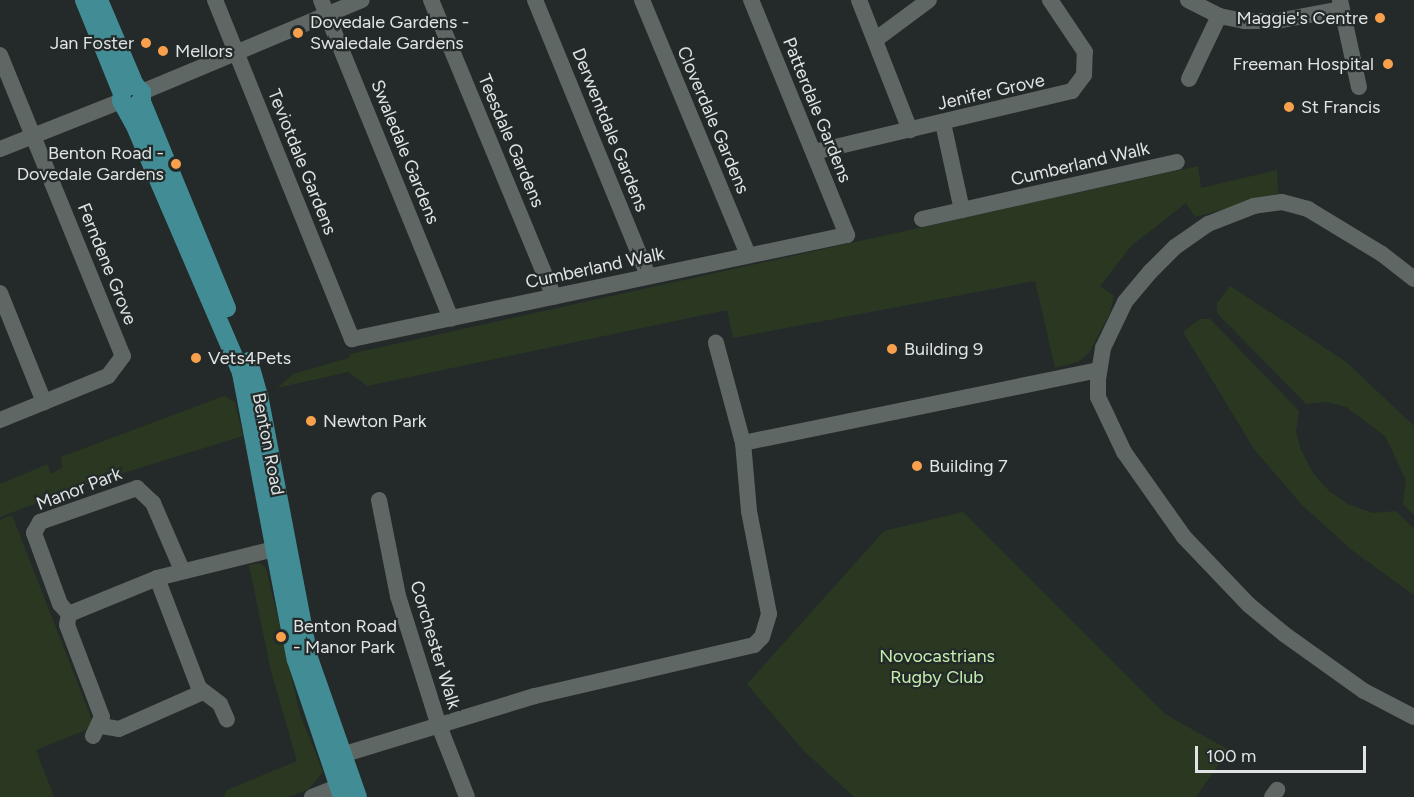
<!DOCTYPE html>
<html>
<head>
<meta charset="utf-8">
<style>
	body { margin:0 }
	#map { position:relative; width:1414px; height:797px; overflow:hidden; background:#232a29; font-family:Figtree,sans-serif }
	div>[style] { position:absolute }
	.green>* { inset:0; background:#2a3822 }
	.minor>* { height:16px; margin:-8px; padding:0 8px; transform-origin:8px; border-radius:8px; background:#5f6765 }
	.major>* { height:18px; margin:-9px; padding:0 9px; transform-origin:9px; border-radius:9px; background:#428d95 }
	.dots>* { width:16px; height:16px; translate:-50% -50%; box-sizing:border-box; border:3px solid #232a29; border-radius:50% }
	span { translate:-50% -50%; white-space:nowrap; text-align:center; line-height:1.15; -webkit-text-stroke:4.5px #232a29; paint-order:stroke }
	.poi-label { font-size:18px; color:#e0e4e4 }
	.right { translate:-100% -50%; text-align:right }
	.left { translate:0 -50%; text-align:left }
	.street-label { font-size:18px; color:#e0e4e4 }
	.park-label { font-size:18px; color:#c5efac }
	.scale { position:absolute; left:1195px; top:746px; width:171px; height:27px; box-sizing:border-box; border:3px solid #e0e4e4; border-top:0; padding-left:8px; font-size:18px; line-height:21px; white-space:nowrap; color:#e0e4e4; -webkit-text-stroke:4px #232a29; paint-order:stroke }
</style>
</head>
<body>
<div id="map">
	<div class="green">
		<i style="clip-path:polygon(1198px 166px,1201px 188px,1277px 170px,1278px 194px,1195px 217px,1186px 203px,1131px 246px,1100px 286px,1114px 296px,1110px 313px,1089px 353px,1078px 362px,1055px 368px,1035px 281px,733px 338px,727px 310px,367px 386px,348px 372px,277px 388px,293px 374px,349px 358px,350px 354px)"></i>
		<i style="clip-path:polygon(1230px 286px,1345px 361px,1414px 426px,1414px 515px,1403px 504px,1406px 480px,1385px 436px,1346px 407px,1327px 402px,1306px 404px,1217px 313px,1217px 303px)"></i>
		<i style="clip-path:polygon(1200px 319px,1210px 319px,1299px 411px,1296px 432px,1301px 450px,1313px 473px,1329px 491px,1348px 504px,1372px 513px,1396px 511px,1414px 529px,1414px 595px,1353px 551px,1302px 505px,1254px 449px,1183px 332px)"></i>
		<i style="clip-path:polygon(224px 396px,235px 402px,243px 436px,81px 486px,0 517px,0 484px,48px 464px,50px 474px,62px 468px,61px 457px)"></i>
		<i style="clip-path:polygon(963px 512px,1165px 714px,1229px 750px,1196px 797px,854px 797px,803px 750px,747px 684px,884px 531px)"></i>
		<i style="clip-path:polygon(12px 515px,92px 720px,86px 730px,36px 750px,54px 797px,0 797px,0 520px)"></i>
		<i style="clip-path:polygon(260px 563px,266px 568px,300px 714px,323px 772px,309px 789px,289px 797px,224px 797px,227px 790px,297px 761px,271px 671px,249px 565px)"></i>
	</div>
	<div class="minor">
		<i style="left:215px;top:0;width:366px;rotate:68deg"></i>
		<i style="left:352px;top:339px;width:506px;rotate:-11.87deg"></i>
		<i style="left:847px;top:235px;width:254px;rotate:-112.2deg"></i>
		<i style="left:321px;top:0;width:344px;rotate:67.8deg"></i>
		<i style="left:431px;top:0;width:321px;rotate:67.5deg"></i>
		<i style="left:535px;top:0;width:298px;rotate:67.7deg"></i>
		<i style="left:642px;top:0;width:276px;rotate:67.4deg"></i>
		<i style="left:859px;top:0;width:140px;rotate:68.6deg"></i>
		<i style="left:1188px;top:0;width:35px;rotate:27deg"></i>
		<i style="left:1219px;top:16px;width:25px;rotate:11deg"></i>
		<i style="left:1244px;top:21px;width:33px"></i>
		<i style="left:1277px;top:21px;width:65px;rotate:-10.6deg"></i>
		<i style="left:1340px;top:0;width:89px;rotate:77.7deg"></i>
		<i style="left:875px;top:40px;width:67px;rotate:-36.5deg"></i>
		<i style="left:0;top:55px;width:325px;rotate:67.8deg"></i>
		<i style="left:123px;top:356px;width:25px;rotate:127deg"></i>
		<i style="left:108px;top:376px;width:117px;rotate:157.8deg"></i>
		<i style="left:1189px;top:79px;width:70px;rotate:-64.5deg"></i>
		<i style="left:142px;top:92px;width:238px;rotate:-22.7deg"></i>
		<i style="left:943px;top:123px;width:89px;rotate:77.7deg"></i>
		<i style="left:0;top:149px;width:130px;rotate:-21.6deg"></i>
		<i style="left:814px;top:152px;width:265px;rotate:-13.3deg"></i>
		<i style="left:1072px;top:91px;width:20px;rotate:-53deg"></i>
		<i style="left:1084px;top:75px;width:23px;rotate:-88deg"></i>
		<i style="left:1085px;top:52px;width:63px;rotate:-123.9deg"></i>
		<i style="left:922px;top:219px;width:261px;rotate:-12.6deg"></i>
		<i style="left:1414px;top:279px;width:41px;rotate:-142deg"></i>
		<i style="left:1382px;top:254px;width:87px;rotate:-148.7deg"></i>
		<i style="left:1308px;top:209px;width:27px;rotate:-165deg"></i>
		<i style="left:1282px;top:202px;width:28px;rotate:172deg"></i>
		<i style="left:1254px;top:206px;width:49px;rotate:158.6deg"></i>
		<i style="left:1208px;top:224px;width:40px;rotate:145.1deg"></i>
		<i style="left:1175px;top:247px;width:35px;rotate:135deg"></i>
		<i style="left:1150px;top:272px;width:39px;rotate:130deg"></i>
		<i style="left:1125px;top:302px;width:51px;rotate:115.6deg"></i>
		<i style="left:1103px;top:348px;width:32px;rotate:99deg"></i>
		<i style="left:1098px;top:380px;width:17px;rotate:90deg"></i>
		<i style="left:1098px;top:397px;width:61px;rotate:64.7deg"></i>
		<i style="left:1124px;top:452px;width:104px;rotate:54.8deg"></i>
		<i style="left:1184px;top:537px;width:94px;rotate:46.3deg"></i>
		<i style="left:1249px;top:605px;width:45px;rotate:39.6deg"></i>
		<i style="left:1284px;top:634px;width:98px;rotate:35.5deg"></i>
		<i style="left:1364px;top:691px;width:56px;rotate:27.5deg"></i>
		<i style="left:0;top:293px;width:118px;rotate:68deg"></i>
		<i style="left:743px;top:443px;width:363px;rotate:-11.6deg"></i>
		<i style="left:379px;top:500px;width:98px;rotate:78.8deg"></i>
		<i style="left:398px;top:596px;width:133px;rotate:72.5deg"></i>
		<i style="left:438px;top:723px;width:79px;rotate:68.6deg"></i>
		<i style="left:157px;top:578px;width:118px;rotate:69.1deg"></i>
		<i style="left:199px;top:688px;width:26px;rotate:37deg"></i>
		<i style="left:220px;top:704px;width:17px;rotate:66deg"></i>
		<i style="left:69px;top:614px;width:13px;rotate:-132deg"></i>
		<i style="left:60px;top:604px;width:76px;rotate:-110.1deg"></i>
		<i style="left:34px;top:533px;width:13px;rotate:-61deg"></i>
		<i style="left:40px;top:522px;width:103px;rotate:-19.3deg"></i>
		<i style="left:137px;top:488px;width:22px;rotate:43deg"></i>
		<i style="left:153px;top:503px;width:73px;rotate:66.6deg"></i>
		<i style="left:101px;top:726px;width:18px;rotate:9deg"></i>
		<i style="left:119px;top:729px;width:92px;rotate:-23.8deg"></i>
		<i style="left:93px;top:736px;width:21px;rotate:-65deg"></i>
		<i style="left:102px;top:717px;width:98px;rotate:-110.8deg"></i>
		<i style="left:67px;top:625px;width:11px;rotate:-80deg"></i>
		<i style="left:69px;top:614px;width:95px;rotate:-22.2deg"></i>
		<i style="left:157px;top:578px;width:133px;rotate:-13.9deg"></i>
		<i style="left:332px;top:758px;width:212px;rotate:-17deg"></i>
		<i style="left:535px;top:696px;width:225px;rotate:-13.1deg"></i>
		<i style="left:754px;top:645px;width:11px;rotate:-45deg"></i>
		<i style="left:762px;top:637px;width:24px;rotate:-73deg"></i>
		<i style="left:769px;top:614px;width:105px;rotate:-101deg"></i>
		<i style="left:749px;top:511px;width:68px;rotate:-95deg"></i>
		<i style="left:743px;top:443px;width:104px;rotate:-105.1deg"></i>
		<i style="left:312px;top:797px;width:41px;rotate:-21.5deg"></i>
		<i style="left:1272px;top:797px;width:9px;rotate:-54deg"></i>
	</div>
	<div class="major">
		<i style="left:84px;top:0;width:98px;rotate:67.9deg"></i>
		<i style="left:99px;top:0;width:92px;rotate:67deg"></i>
		<i style="left:142px;top:102px;width:223px;rotate:67.6deg"></i>
		<i style="left:126px;top:107px;width:10px;rotate:-6deg"></i>
		<i style="left:136px;top:106px;width:9px;rotate:-49deg"></i>
		<i style="left:142px;top:99px;width:7px;rotate:-90deg"></i>
		<i style="left:142px;top:92px;width:10px;rotate:-135deg"></i>
		<i style="left:135px;top:85px;width:12px;rotate:166deg"></i>
		<i style="left:123px;top:88px;width:13px;rotate:99deg"></i>
		<i style="left:121px;top:101px;width:26px;rotate:61deg"></i>
		<i style="left:134px;top:124px;width:271px;rotate:66.7deg"></i>
		<i style="left:241px;top:373px;width:292px;rotate:79.2deg"></i>
		<i style="left:296px;top:660px;width:145px;rotate:71.4deg"></i>
		<i style="left:249px;top:361px;width:35px;rotate:74deg"></i>
		<i style="left:259px;top:395px;width:268px;rotate:79.2deg"></i>
		<i style="left:309px;top:658px;width:147px;rotate:70.6deg"></i>
	</div>
	<div class="dots">
		<i style="left:1380px;top:18px;background:#f9a04c"></i>
		<i style="left:298px;top:33px;background:#f9a04c"></i>
		<i style="left:146px;top:43px;background:#f9a04c"></i>
		<i style="left:163px;top:51px;background:#f9a04c"></i>
		<i style="left:1388px;top:64px;background:#f9a04c"></i>
		<i style="left:1289px;top:107px;background:#f9a04c"></i>
		<i style="left:176px;top:164px;background:#f9a04c"></i>
		<i style="left:892px;top:349px;background:#f9a04c"></i>
		<i style="left:196px;top:358px;background:#f9a04c"></i>
		<i style="left:311px;top:421px;background:#f9a04c"></i>
		<i style="left:917px;top:466px;background:#f9a04c"></i>
		<i style="left:281px;top:637px;background:#f9a04c"></i>
	</div>
	<div class="poi-label">
		<span class="right" style="left:1368px;top:18px">Maggie's Centre</span>
		<span class="left" style="left:310px;top:33px">Dovedale Gardens -<br>Swaledale Gardens</span>
		<span class="right" style="left:134px;top:43px">Jan Foster</span>
		<span class="left" style="left:175px;top:51px">Mellors</span>
		<span class="right" style="left:1374px;top:64px">Freeman Hospital</span>
		<span class="left" style="left:1301px;top:107px">St Francis</span>
		<span class="right" style="left:164px;top:164px">Benton Road -<br>Dovedale Gardens</span>
		<span class="left" style="left:904px;top:349px">Building 9</span>
		<span class="left" style="left:208px;top:358px">Vets4Pets</span>
		<span class="left" style="left:323px;top:421px">Newton Park</span>
		<span class="left" style="left:929px;top:466px">Building 7</span>
		<span class="left" style="left:293px;top:637px">Benton Road<br>- Manor Park</span>
	</div>
	<div class="street-label">
		<span style="left:991px;top:92px;rotate:-13deg">Jenifer Grove</span>
		<span style="left:817px;top:110px;rotate:68deg">Patterdale Gardens</span>
		<span style="left:713px;top:120px;rotate:67deg">Cloverdale Gardens</span>
		<span style="left:610px;top:130px;rotate:68deg">Derwentdale Gardens</span>
		<span style="left:511px;top:141px;rotate:67deg">Teesdale Gardens</span>
		<span style="left:405px;top:152px;rotate:68deg">Swaledale Gardens</span>
		<span style="left:302px;top:162px;rotate:68deg">Teviotdale Gardens</span>
		<span style="left:1080px;top:164px;rotate:-13deg">Cumberland Walk</span>
		<span style="left:107px;top:264px;rotate:68deg">Ferndene Grove</span>
		<span style="left:595px;top:268px;rotate:-12deg">Cumberland Walk</span>
		<span style="left:268px;top:444px;rotate:79deg">Benton Road</span>
		<span style="left:79px;top:489px;rotate:-21deg">Manor Park</span>
		<span style="left:435px;top:645px;rotate:73deg">Corchester Walk</span>
	</div>
	<div class="park-label">
		<span style="left:937px;top:667px">Novocastrians<br>Rugby Club</span>
	</div>
	<div class="scale">100 m</div>
</div>
</body>
</html>
